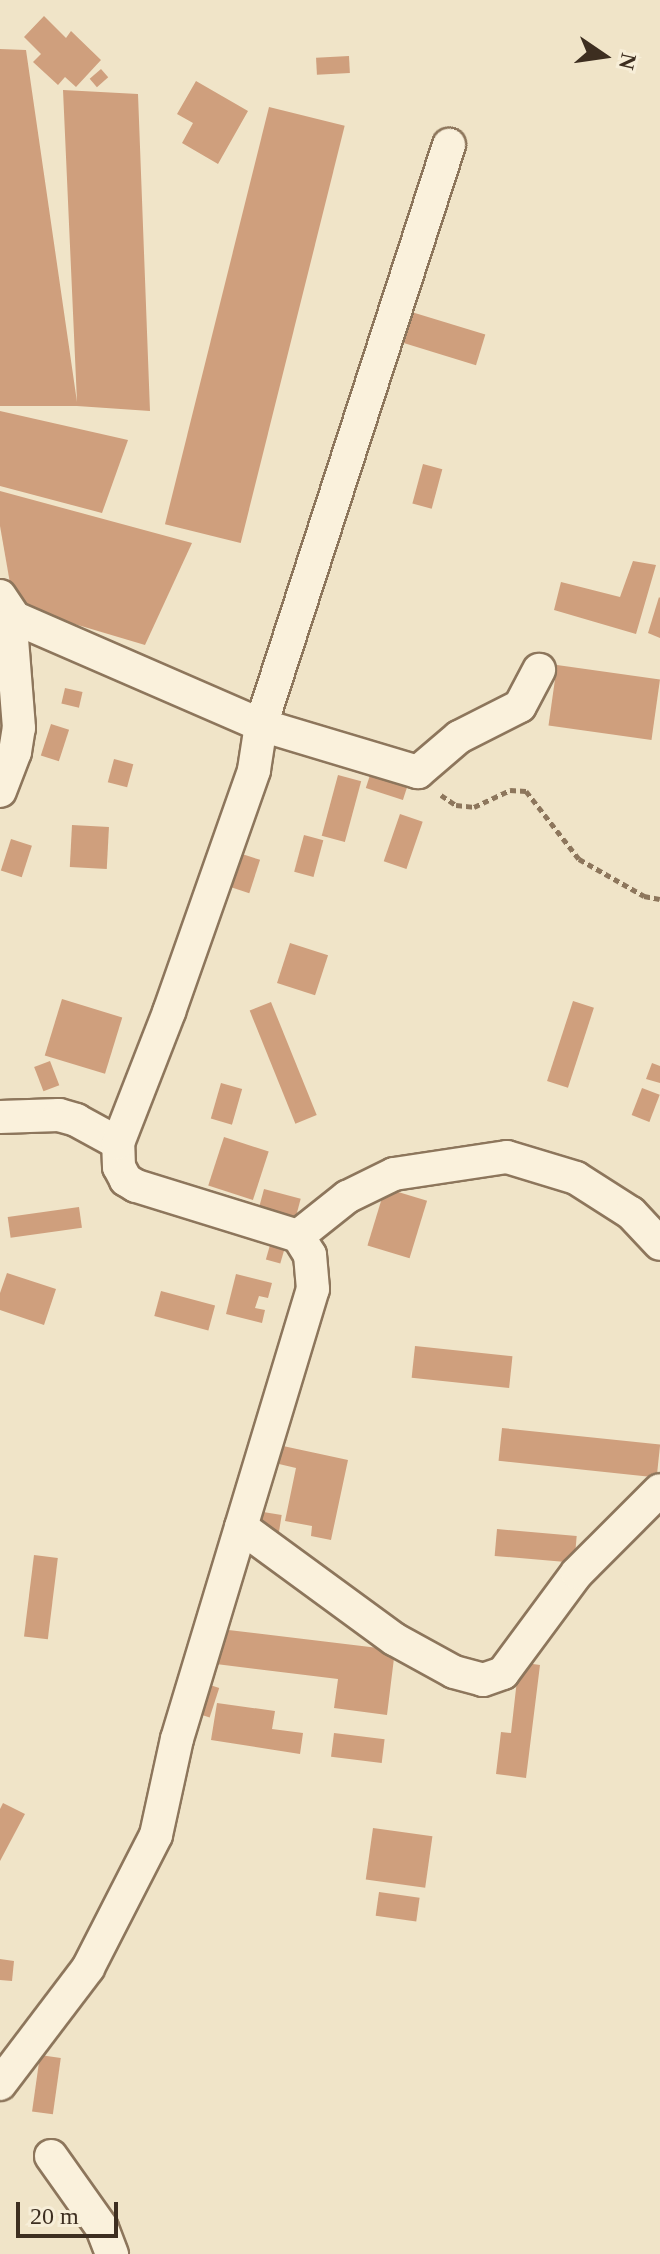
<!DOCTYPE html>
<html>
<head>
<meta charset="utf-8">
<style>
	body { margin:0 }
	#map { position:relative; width:660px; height:2254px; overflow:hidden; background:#f0e4c8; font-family:"Times New Roman",serif }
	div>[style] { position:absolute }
	.building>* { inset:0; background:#cf9f7d; transform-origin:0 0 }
	.path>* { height:5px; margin-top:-2.5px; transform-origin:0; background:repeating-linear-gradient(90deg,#8d765c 0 6px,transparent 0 10px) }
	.roads { filter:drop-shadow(2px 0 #8d765c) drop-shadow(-2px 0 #8d765c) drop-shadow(0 2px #8d765c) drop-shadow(0 -2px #8d765c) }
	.minor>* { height:32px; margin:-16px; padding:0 16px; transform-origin:16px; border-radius:16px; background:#faf1dc }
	span { translate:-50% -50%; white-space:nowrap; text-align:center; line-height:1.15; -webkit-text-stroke:6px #f7eed8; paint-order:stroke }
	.north { position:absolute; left:564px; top:16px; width:80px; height:80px; -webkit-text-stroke:6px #f7eed8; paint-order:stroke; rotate:103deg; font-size:22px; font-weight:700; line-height:32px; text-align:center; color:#3d2e20 }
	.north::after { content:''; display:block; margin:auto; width:28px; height:36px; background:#3d2e20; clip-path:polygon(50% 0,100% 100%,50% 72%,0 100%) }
	.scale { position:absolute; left:16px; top:2202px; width:102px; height:36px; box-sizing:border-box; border:4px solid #3d2e20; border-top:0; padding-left:10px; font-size:24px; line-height:28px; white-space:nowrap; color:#3d2e20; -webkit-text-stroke:6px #f7eed8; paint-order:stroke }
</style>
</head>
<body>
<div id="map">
	<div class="building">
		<i style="clip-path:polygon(44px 16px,66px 38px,71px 31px,101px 60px,76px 87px,65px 77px,58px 85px,33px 62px,41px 54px,24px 37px)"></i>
		<i style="clip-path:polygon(0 49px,26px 50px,77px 402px,63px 90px,138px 94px,150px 411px,77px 406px,0 406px)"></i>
		<i style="left:349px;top:56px;width:17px;height:33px;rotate:87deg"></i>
		<i style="left:101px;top:69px;width:11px;height:15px;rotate:49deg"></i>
		<i style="clip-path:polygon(196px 81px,248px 111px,218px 164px,182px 143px,193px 123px,177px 114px)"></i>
		<i style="left:269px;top:107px;width:78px;height:430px;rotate:14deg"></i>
		<i style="left:405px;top:310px;width:84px;height:32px;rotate:17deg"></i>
		<i style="clip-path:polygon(0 411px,128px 440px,102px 513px,0 486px)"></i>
		<i style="left:423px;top:464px;width:20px;height:41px;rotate:15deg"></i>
		<i style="clip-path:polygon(0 491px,192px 543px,145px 645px,14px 606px,0 526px)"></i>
		<i style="clip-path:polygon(633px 561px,656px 565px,636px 634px,554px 610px,561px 582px,620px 597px)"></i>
		<i style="clip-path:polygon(659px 597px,660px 598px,660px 638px,648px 633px)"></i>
		<i style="left:557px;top:665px;width:104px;height:61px;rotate:8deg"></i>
		<i style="left:65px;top:688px;width:18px;height:16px;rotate:13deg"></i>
		<i style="left:51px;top:724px;width:19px;height:33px;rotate:18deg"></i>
		<i style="left:114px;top:759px;width:20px;height:24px;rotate:15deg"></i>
		<i style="left:372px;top:769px;width:39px;height:20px;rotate:18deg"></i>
		<i style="left:338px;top:775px;width:24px;height:63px;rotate:15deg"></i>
		<i style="left:400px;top:814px;width:24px;height:50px;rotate:19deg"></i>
		<i style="left:72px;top:825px;width:37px;height:42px;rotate:3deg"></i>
		<i style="left:304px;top:835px;width:20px;height:38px;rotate:15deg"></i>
		<i style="left:11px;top:839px;width:22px;height:33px;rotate:18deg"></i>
		<i style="left:242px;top:854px;width:19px;height:35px;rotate:18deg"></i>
		<i style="left:290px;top:943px;width:40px;height:42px;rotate:18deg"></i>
		<i style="left:62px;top:999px;width:63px;height:59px;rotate:17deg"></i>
		<i style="left:573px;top:1001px;width:22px;height:84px;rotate:18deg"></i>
		<i style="left:271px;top:1002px;width:122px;height:23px;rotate:68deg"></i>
		<i style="left:50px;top:1061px;width:26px;height:17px;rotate:69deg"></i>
		<i style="clip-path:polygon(652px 1063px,660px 1066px,660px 1083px,646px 1079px)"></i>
		<i style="left:221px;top:1083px;width:22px;height:37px;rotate:16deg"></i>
		<i style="left:642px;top:1088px;width:19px;height:29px;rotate:21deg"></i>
		<i style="left:224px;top:1137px;width:47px;height:51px;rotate:18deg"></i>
		<i style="left:385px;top:1188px;width:44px;height:60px;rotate:17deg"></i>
		<i style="left:264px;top:1189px;width:38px;height:25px;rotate:15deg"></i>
		<i style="left:79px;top:1207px;width:21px;height:72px;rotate:82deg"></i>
		<i style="left:270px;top:1245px;width:15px;height:15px;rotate:16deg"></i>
		<i style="clip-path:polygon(7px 1273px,56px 1289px,44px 1325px,0 1310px,0 1293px)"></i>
		<i style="clip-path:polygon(236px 1274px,272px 1283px,268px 1298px,259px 1296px,255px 1308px,265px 1310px,262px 1323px,226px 1314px)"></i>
		<i style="left:161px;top:1291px;width:56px;height:26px;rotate:15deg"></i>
		<i style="left:415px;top:1346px;width:98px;height:32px;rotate:6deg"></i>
		<i style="left:502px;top:1428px;width:159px;height:33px;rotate:6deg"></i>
		<i style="clip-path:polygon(283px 1446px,348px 1460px,331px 1540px,311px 1536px,312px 1526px,285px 1521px,296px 1468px,279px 1464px)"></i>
		<i style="left:257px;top:1511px;width:25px;height:20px;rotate:9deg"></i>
		<i style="left:497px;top:1529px;width:80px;height:27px;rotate:5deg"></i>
		<i style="left:34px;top:1555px;width:24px;height:82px;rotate:7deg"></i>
		<i style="clip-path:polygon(220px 1629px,395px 1650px,387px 1715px,334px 1708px,338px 1679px,216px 1664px)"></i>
		<i style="clip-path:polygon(519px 1662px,540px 1665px,526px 1778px,496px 1774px,501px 1732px,511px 1733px)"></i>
		<i style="left:204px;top:1683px;width:16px;height:31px;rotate:18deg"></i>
		<i style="clip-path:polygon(217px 1703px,275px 1711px,272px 1729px,303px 1733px,300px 1754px,211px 1740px)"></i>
		<i style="left:334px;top:1733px;width:51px;height:24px;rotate:7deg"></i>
		<i style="clip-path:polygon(3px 1803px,25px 1814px,0 1861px,0 1809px)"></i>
		<i style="left:373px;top:1828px;width:60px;height:52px;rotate:8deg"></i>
		<i style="left:379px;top:1892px;width:41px;height:24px;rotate:8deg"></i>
		<i style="clip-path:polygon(0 1959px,14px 1961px,12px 1981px,0 1980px)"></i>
		<i style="left:40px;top:2055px;width:21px;height:57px;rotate:8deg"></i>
	</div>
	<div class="path">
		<i style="left:441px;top:795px;width:18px;rotate:34deg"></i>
		<i style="left:456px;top:805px;width:18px;rotate:6deg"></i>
		<i style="left:474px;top:807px;width:40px;rotate:-25deg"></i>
		<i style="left:510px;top:790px;width:16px;rotate:4deg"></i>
		<i style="left:526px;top:791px;width:86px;rotate:52.1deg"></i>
		<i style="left:579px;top:859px;width:75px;rotate:29.6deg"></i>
		<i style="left:644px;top:896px;width:16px;rotate:11deg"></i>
	</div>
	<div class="roads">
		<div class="minor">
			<i style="left:0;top:596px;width:27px;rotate:56deg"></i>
			<i style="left:15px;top:618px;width:268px;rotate:23.5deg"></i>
			<i style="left:261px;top:725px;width:610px;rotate:-72.04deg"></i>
			<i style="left:0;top:791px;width:42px;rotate:-69deg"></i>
			<i style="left:15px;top:752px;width:24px;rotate:-81deg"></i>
			<i style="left:19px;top:728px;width:89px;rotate:-94.5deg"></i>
			<i style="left:12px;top:639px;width:21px;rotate:-82deg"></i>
			<i style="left:0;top:1117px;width:59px;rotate:-1.9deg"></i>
			<i style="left:59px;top:1115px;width:18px;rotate:16deg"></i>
			<i style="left:76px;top:1120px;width:48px;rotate:28.7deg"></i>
			<i style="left:298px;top:1236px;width:63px;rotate:-38.5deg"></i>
			<i style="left:347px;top:1197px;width:52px;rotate:-26.1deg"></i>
			<i style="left:394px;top:1174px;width:114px;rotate:-8.6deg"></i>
			<i style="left:507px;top:1157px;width:72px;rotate:16.9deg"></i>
			<i style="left:576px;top:1178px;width:65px;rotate:32.5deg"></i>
			<i style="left:631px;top:1213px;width:42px;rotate:46.9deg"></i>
			<i style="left:241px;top:1527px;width:190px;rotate:36.2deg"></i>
			<i style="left:394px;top:1639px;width:68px;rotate:28.8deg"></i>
			<i style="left:454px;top:1672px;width:30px;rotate:15deg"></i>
			<i style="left:483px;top:1680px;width:21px;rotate:-19deg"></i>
			<i style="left:503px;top:1673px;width:124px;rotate:-53.5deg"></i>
			<i style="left:577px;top:1573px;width:117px;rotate:-45deg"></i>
			<i style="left:0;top:2084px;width:146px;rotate:-52.8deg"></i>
			<i style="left:88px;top:1968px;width:149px;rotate:-62.9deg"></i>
			<i style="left:156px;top:1835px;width:98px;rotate:-77.7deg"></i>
			<i style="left:177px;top:1739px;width:470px;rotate:-73.2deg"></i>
			<i style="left:313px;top:1289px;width:34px;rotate:-95deg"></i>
			<i style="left:310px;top:1255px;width:22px;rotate:-122deg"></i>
			<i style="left:298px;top:1236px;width:170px;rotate:-162.8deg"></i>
			<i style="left:136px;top:1186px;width:12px;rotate:-149deg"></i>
			<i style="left:126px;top:1180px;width:15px;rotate:-118deg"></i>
			<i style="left:119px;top:1167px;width:24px;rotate:-92deg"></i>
			<i style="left:118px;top:1143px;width:141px;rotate:-68.7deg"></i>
			<i style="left:169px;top:1012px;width:256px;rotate:-70.6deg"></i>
			<i style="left:254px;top:770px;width:46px;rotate:-81.2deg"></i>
			<i style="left:261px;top:725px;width:164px;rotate:16.7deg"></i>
			<i style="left:418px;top:772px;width:54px;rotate:-40.5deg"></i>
			<i style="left:459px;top:737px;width:68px;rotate:-26.9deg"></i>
			<i style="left:520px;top:706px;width:41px;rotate:-62.2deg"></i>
			<i style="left:51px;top:2156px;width:88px;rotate:54.7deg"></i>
			<i style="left:102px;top:2228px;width:28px;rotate:69deg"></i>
		</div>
	</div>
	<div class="north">N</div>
	<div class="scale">20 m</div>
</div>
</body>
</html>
